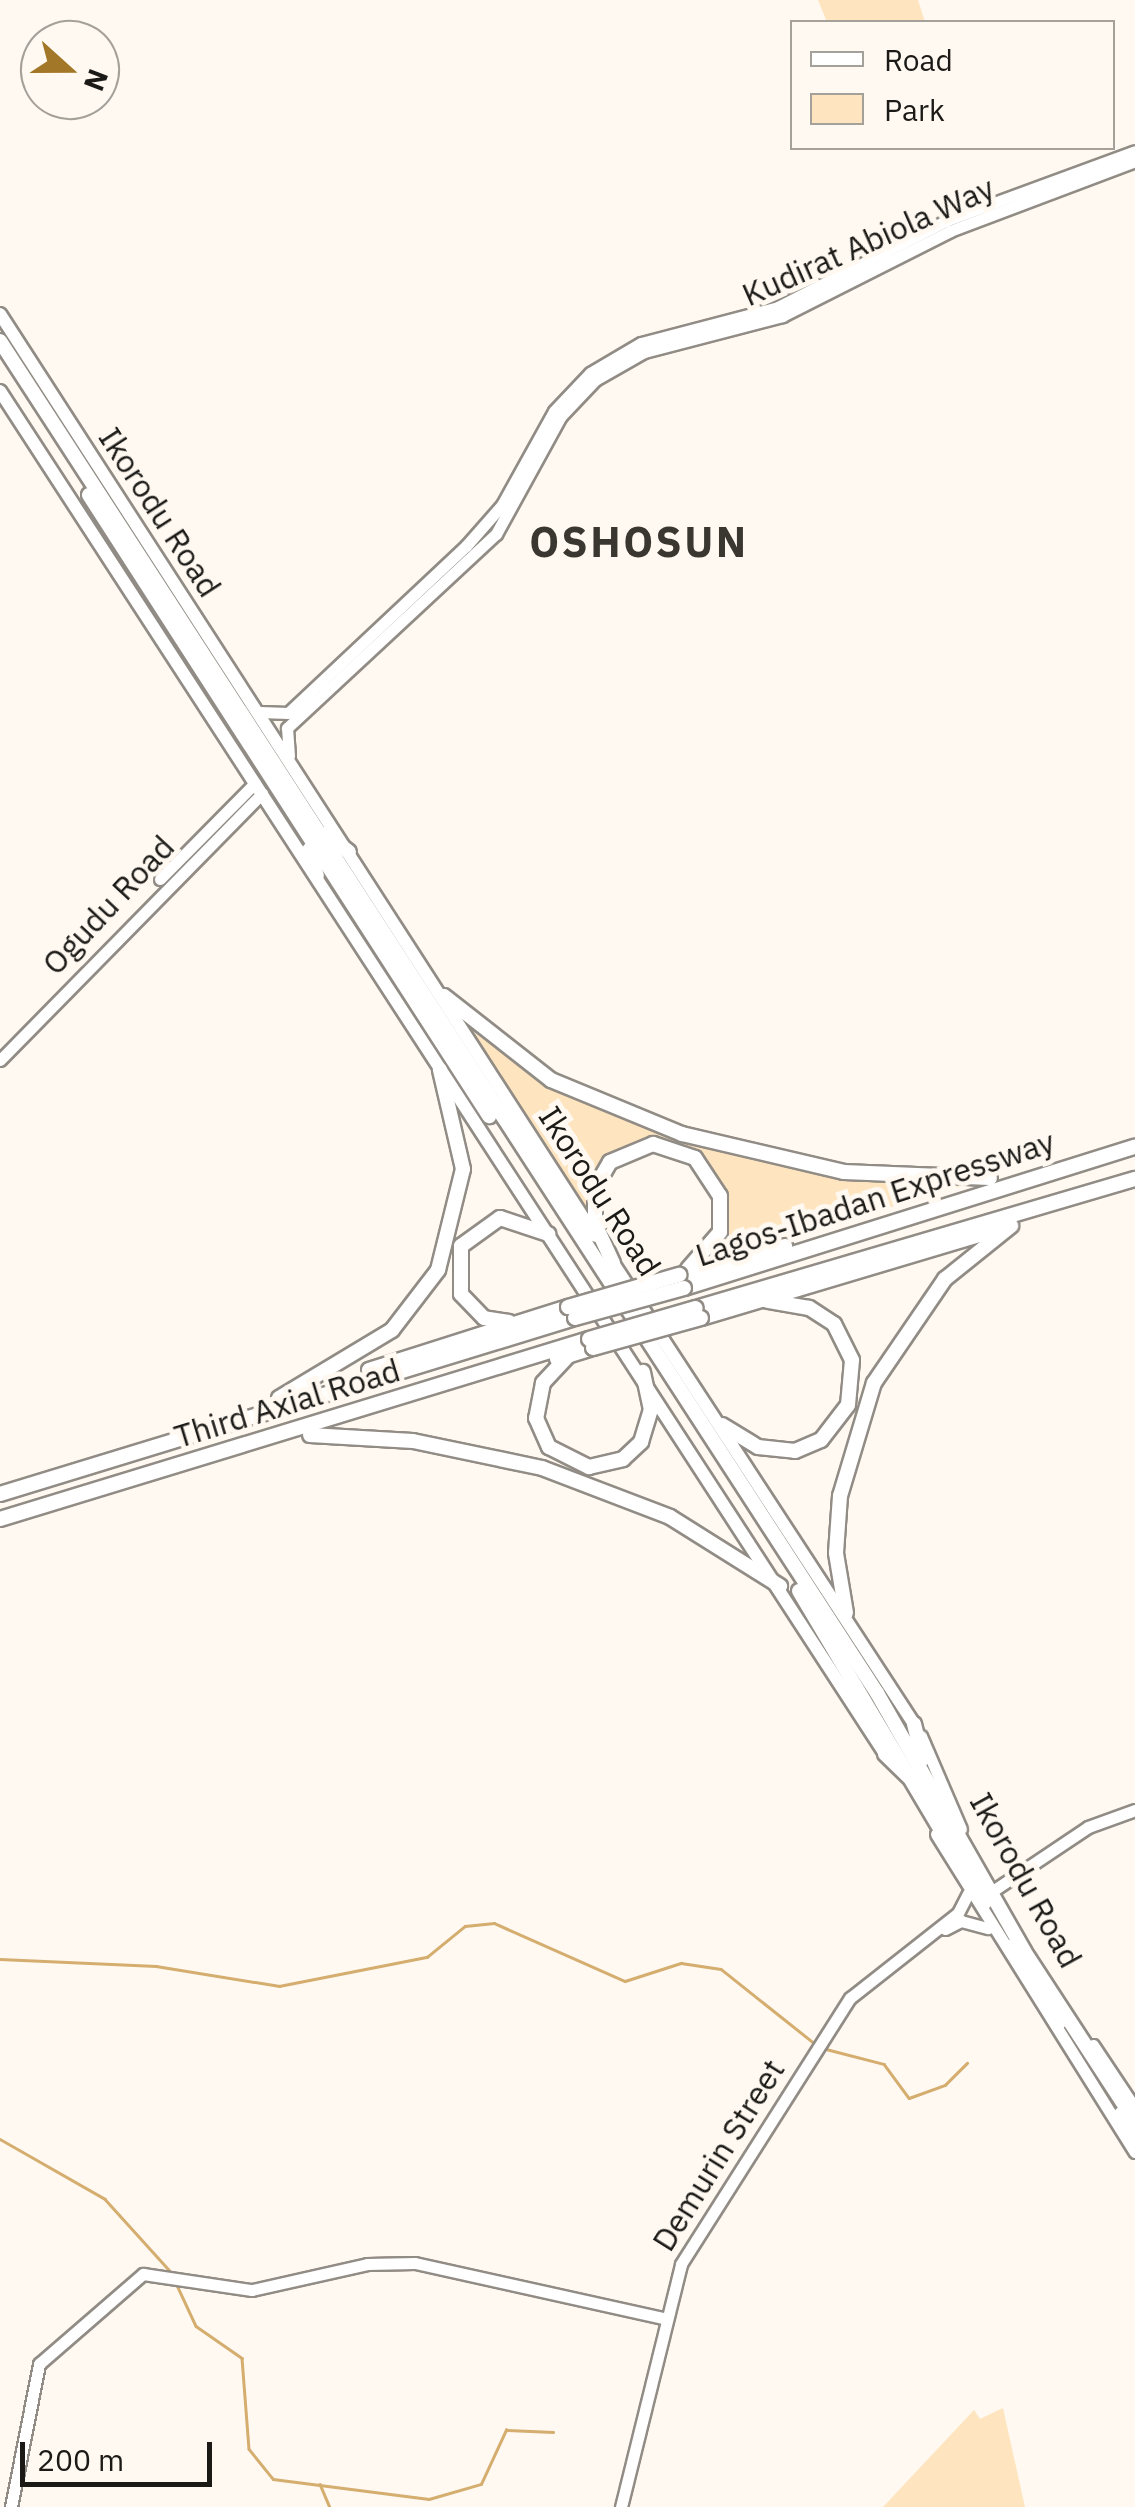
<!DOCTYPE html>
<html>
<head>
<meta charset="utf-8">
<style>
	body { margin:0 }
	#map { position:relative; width:1135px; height:2507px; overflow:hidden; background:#fff9f1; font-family:"IBM Plex Sans",sans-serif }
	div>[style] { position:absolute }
	.green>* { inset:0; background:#fee5bf }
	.stream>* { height:2.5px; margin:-1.25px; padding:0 1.25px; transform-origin:1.25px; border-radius:1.25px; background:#d4ad6f }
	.roads { filter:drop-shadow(2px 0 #918c85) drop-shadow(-2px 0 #918c85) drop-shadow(0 2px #918c85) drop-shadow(0 -2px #918c85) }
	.secondary>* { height:11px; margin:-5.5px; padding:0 5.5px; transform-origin:5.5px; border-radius:5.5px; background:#fff }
	.primary>* { height:12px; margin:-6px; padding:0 6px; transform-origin:6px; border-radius:6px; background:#fff }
	.highway>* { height:14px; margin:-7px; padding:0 7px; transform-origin:7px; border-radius:7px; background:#fff }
	.bridges { filter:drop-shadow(2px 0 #918c85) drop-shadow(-2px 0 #918c85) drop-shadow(0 2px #918c85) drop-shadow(0 -2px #918c85) }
	.highway-bridge>* { height:14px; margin:-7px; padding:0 7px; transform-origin:7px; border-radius:7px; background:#fff }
	span { translate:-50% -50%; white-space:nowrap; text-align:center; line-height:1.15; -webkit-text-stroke:10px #fff9f1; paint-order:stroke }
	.street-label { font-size:32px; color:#1b1a17 }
	.district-label { font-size:42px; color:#3a3630; font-weight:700; letter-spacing:2.5px }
	.legend { position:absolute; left:790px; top:20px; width:325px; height:130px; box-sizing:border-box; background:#fff9f1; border:2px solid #a4a09a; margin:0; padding:12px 18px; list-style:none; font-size:30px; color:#1b1a17 }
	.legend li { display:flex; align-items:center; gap:20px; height:50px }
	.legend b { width:50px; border:2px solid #a4a09a }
	.north { position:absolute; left:20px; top:20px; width:100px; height:100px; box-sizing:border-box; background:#fff9f1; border:2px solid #a4a09a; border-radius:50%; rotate:111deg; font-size:28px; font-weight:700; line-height:40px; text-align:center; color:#1b1a17 }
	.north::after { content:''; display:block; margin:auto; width:35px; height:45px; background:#a27727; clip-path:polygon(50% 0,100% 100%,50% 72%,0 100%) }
	.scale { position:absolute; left:20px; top:2442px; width:192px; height:45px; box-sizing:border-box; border:5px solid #1b1a17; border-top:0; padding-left:12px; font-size:30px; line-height:35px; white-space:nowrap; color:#1b1a17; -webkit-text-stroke:8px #fff9f1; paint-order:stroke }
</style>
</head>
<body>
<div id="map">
	<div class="green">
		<i style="clip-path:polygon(818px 0,918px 0,925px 22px,827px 22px)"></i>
		<i style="clip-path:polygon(470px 1030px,566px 1094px,702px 1145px,801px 1170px,961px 1186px,705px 1264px,728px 1218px,711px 1165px,671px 1141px,637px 1142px,608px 1158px,587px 1210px)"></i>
		<i style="clip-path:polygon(1003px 2408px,1025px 2507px,883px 2507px,974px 2410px,980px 2419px)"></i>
	</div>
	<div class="stream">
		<i style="left:0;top:1959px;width:156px;rotate:2.6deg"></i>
		<i style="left:156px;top:1966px;width:125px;rotate:9.2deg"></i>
		<i style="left:279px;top:1986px;width:151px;rotate:-11.1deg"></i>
		<i style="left:427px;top:1957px;width:49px;rotate:-39.2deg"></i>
		<i style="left:465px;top:1926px;width:29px;rotate:-6deg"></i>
		<i style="left:494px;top:1923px;width:143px;rotate:23.9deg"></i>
		<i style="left:625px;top:1981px;width:59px;rotate:-17.8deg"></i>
		<i style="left:681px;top:1963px;width:40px;rotate:8.5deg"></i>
		<i style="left:721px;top:1969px;width:119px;rotate:38.5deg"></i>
		<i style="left:826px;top:2049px;width:60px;rotate:14.5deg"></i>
		<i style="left:884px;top:2064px;width:42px;rotate:53.7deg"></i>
		<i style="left:909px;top:2098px;width:38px;rotate:-20deg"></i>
		<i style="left:945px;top:2085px;width:31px;rotate:-45deg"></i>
		<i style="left:0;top:2139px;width:121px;rotate:29.7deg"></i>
		<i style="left:105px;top:2199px;width:97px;rotate:47.9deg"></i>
		<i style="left:176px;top:2283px;width:47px;rotate:65.1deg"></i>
		<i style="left:196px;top:2326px;width:56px;rotate:34.8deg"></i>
		<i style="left:242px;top:2358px;width:91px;rotate:85.6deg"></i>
		<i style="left:249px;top:2449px;width:38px;rotate:51deg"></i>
		<i style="left:273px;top:2479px;width:157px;rotate:7.3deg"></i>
		<i style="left:429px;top:2499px;width:54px;rotate:-16.1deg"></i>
		<i style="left:481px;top:2484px;width:60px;rotate:-65.2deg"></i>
		<i style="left:506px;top:2430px;width:47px;rotate:2.4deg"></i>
		<i style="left:320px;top:2484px;width:25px;rotate:67deg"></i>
	</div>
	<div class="roads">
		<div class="secondary">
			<i style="left:260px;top:712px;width:28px;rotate:2deg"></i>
			<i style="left:288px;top:713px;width:244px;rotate:-43.2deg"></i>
			<i style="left:466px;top:546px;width:55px;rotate:-48.7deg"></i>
			<i style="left:502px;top:505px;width:107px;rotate:-61deg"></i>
			<i style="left:554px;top:411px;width:52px;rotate:-46.5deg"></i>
			<i style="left:590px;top:373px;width:59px;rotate:-30.5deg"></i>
			<i style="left:641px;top:343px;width:142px;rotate:-14.7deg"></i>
			<i style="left:778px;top:307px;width:188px;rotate:-27.2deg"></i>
			<i style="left:945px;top:221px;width:202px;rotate:-20.2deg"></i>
			<i style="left:289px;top:756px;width:28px;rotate:-94deg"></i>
			<i style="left:287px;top:728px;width:285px;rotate:-42.9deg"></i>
			<i style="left:496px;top:534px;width:135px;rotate:-61.2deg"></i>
			<i style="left:561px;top:416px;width:50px;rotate:-46.6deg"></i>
			<i style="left:595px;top:380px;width:56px;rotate:-29.7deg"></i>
			<i style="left:644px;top:352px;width:143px;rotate:-14.6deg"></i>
			<i style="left:782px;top:316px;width:188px;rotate:-26.8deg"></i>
			<i style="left:950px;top:231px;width:198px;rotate:-20.7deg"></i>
			<i style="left:160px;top:879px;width:135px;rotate:-45.3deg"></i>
			<i style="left:0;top:1060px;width:374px;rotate:-45.5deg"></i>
			<i style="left:921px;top:1736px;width:101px;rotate:66.7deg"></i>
			<i style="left:936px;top:1834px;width:375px;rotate:58deg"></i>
			<i style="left:994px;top:1890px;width:113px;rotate:-33.8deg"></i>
			<i style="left:1088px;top:1827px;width:50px;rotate:-19.9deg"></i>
			<i style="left:945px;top:1929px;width:18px;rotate:-27deg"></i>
			<i style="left:961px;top:1921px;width:28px;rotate:15deg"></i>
			<i style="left:1093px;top:2045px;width:76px;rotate:56.3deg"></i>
			<i style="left:11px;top:2507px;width:146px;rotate:-78.9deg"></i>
			<i style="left:39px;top:2364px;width:138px;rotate:-40.9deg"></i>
			<i style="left:143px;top:2274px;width:110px;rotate:8.4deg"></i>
			<i style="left:252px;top:2290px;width:118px;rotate:-12.7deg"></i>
			<i style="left:367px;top:2264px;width:48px;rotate:-1.2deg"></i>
			<i style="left:415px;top:2263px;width:258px;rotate:12.5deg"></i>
			<i style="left:621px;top:2507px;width:250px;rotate:-76.1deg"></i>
			<i style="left:681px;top:2264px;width:315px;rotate:-57.6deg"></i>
			<i style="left:850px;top:1998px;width:137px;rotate:-38.2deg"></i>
			<i style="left:958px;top:1913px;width:22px;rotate:-63deg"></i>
		</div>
		<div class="primary">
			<i style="left:0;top:314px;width:1097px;rotate:57.16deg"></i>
			<i style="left:0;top:391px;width:1625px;rotate:57deg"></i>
			<i style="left:609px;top:1257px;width:558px;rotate:56.85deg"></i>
		</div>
		<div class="highway">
			<i style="left:0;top:341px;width:1612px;rotate:57.03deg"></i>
			<i style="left:877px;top:1693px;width:297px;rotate:60.3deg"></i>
			<i style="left:1024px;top:1951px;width:203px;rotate:56.9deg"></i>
			<i style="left:89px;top:495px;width:739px;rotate:57.21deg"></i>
			<i style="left:326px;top:834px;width:29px;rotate:38deg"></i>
			<i style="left:309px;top:850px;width:27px;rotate:73deg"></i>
			<i style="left:444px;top:996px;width:136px;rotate:38.1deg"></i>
			<i style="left:551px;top:1080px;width:142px;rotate:22.4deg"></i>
			<i style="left:682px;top:1134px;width:166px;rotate:13.2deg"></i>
			<i style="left:844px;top:1172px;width:146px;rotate:2.4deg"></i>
			<i style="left:613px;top:1263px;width:43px;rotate:-114.8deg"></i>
			<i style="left:595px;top:1224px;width:36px;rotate:-90deg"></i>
			<i style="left:595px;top:1188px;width:30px;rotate:-60deg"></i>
			<i style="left:610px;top:1162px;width:47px;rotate:-22.7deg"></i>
			<i style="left:653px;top:1144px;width:44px;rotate:18.4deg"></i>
			<i style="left:695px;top:1158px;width:45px;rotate:56.7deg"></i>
			<i style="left:720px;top:1196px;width:36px;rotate:90deg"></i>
			<i style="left:720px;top:1232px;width:49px;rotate:130.9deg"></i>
			<i style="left:679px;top:1275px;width:110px;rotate:-15.3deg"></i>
			<i style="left:684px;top:1288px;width:473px;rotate:-17.4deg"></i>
			<i style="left:696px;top:1308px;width:458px;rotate:-16.4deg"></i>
			<i style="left:701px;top:1318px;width:319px;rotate:-16.6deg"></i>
			<i style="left:509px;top:1322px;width:25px;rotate:-171deg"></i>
			<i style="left:484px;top:1318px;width:33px;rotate:-134deg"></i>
			<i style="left:461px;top:1294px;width:48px;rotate:-90deg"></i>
			<i style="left:461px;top:1246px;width:48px;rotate:-35.7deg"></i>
			<i style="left:500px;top:1218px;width:51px;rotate:18.4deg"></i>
			<i style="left:568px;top:1356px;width:37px;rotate:133deg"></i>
			<i style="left:543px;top:1383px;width:36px;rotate:101deg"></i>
			<i style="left:536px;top:1418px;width:32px;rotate:66deg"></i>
			<i style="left:549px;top:1447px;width:45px;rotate:26.6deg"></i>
			<i style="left:589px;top:1467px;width:35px;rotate:-13deg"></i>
			<i style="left:623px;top:1459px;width:25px;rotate:-43deg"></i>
			<i style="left:641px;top:1442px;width:34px;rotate:-73deg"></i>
			<i style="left:651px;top:1410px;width:39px;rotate:-102deg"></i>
			<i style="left:557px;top:1359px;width:38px;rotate:-17deg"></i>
			<i style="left:369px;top:1370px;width:209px;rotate:-17.6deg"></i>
			<i style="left:279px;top:1398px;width:132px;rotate:-31deg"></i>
			<i style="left:392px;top:1330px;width:76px;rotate:-52.5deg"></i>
			<i style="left:438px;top:1270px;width:104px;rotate:-76.1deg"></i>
			<i style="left:463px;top:1169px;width:102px;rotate:-103.1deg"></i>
			<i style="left:722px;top:1425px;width:42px;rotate:31.4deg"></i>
			<i style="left:758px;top:1447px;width:37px;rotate:6deg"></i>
			<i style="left:795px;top:1451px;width:28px;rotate:-23deg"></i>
			<i style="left:821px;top:1440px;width:44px;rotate:-52.4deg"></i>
			<i style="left:848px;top:1405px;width:45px;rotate:-84.9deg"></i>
			<i style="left:852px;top:1360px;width:40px;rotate:-116.6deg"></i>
			<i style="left:834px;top:1324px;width:30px;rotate:-147deg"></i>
			<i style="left:809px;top:1308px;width:42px;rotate:-170.3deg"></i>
			<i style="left:310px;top:1435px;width:103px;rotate:3.3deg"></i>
			<i style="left:413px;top:1441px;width:132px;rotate:11.8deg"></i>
			<i style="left:542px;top:1468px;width:137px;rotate:20.9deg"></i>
			<i style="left:670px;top:1517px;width:130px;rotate:32.1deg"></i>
			<i style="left:0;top:1494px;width:601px;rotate:-17.02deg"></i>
			<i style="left:0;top:1519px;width:616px;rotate:-16.99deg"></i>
			<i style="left:799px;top:1591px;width:363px;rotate:59.3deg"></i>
			<i style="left:846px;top:1613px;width:61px;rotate:-99.5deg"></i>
			<i style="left:836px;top:1553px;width:57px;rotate:-86deg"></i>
			<i style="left:840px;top:1496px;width:118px;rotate:-73.3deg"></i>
			<i style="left:874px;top:1383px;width:126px;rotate:-55.7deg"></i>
			<i style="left:945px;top:1279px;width:85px;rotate:-38.8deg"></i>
			<i style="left:914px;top:1724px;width:36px;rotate:76deg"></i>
			<i style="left:885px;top:1754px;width:33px;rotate:44deg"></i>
			<i style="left:1010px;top:1947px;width:90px;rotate:56.8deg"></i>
			<i style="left:1121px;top:2114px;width:25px;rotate:56deg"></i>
		</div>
	</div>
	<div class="bridges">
		<div class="highway-bridge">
			<i style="left:568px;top:1307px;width:116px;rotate:-16.1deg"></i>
			<i style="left:575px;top:1318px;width:113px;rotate:-15.4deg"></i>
			<i style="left:589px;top:1339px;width:111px;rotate:-16.2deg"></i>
			<i style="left:593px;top:1348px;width:112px;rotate:-15.5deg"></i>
		</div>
	</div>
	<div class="street-label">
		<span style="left:868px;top:241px;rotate:-24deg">Kudirat Abiola Way</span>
		<span style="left:160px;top:512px;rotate:57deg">Ikorodu Road</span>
		<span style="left:108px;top:905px;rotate:-47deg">Ogudu Road</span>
		<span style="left:600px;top:1191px;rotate:57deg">Ikorodu Road</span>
		<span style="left:875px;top:1198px;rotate:-18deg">Lagos-Ibadan Expressway</span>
		<span style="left:287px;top:1403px;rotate:-17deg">Third Axial Road</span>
		<span style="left:1026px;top:1880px;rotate:61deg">Ikorodu Road</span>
		<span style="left:718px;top:2155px;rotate:-58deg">Demurin Street</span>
	</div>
	<div class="district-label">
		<span style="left:639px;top:542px">OSHOSUN</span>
	</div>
	<ul class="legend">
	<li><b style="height:12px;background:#fff"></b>Road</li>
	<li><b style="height:28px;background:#fee5bf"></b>Park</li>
	</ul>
	<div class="north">N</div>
	<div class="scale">200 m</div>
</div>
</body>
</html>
